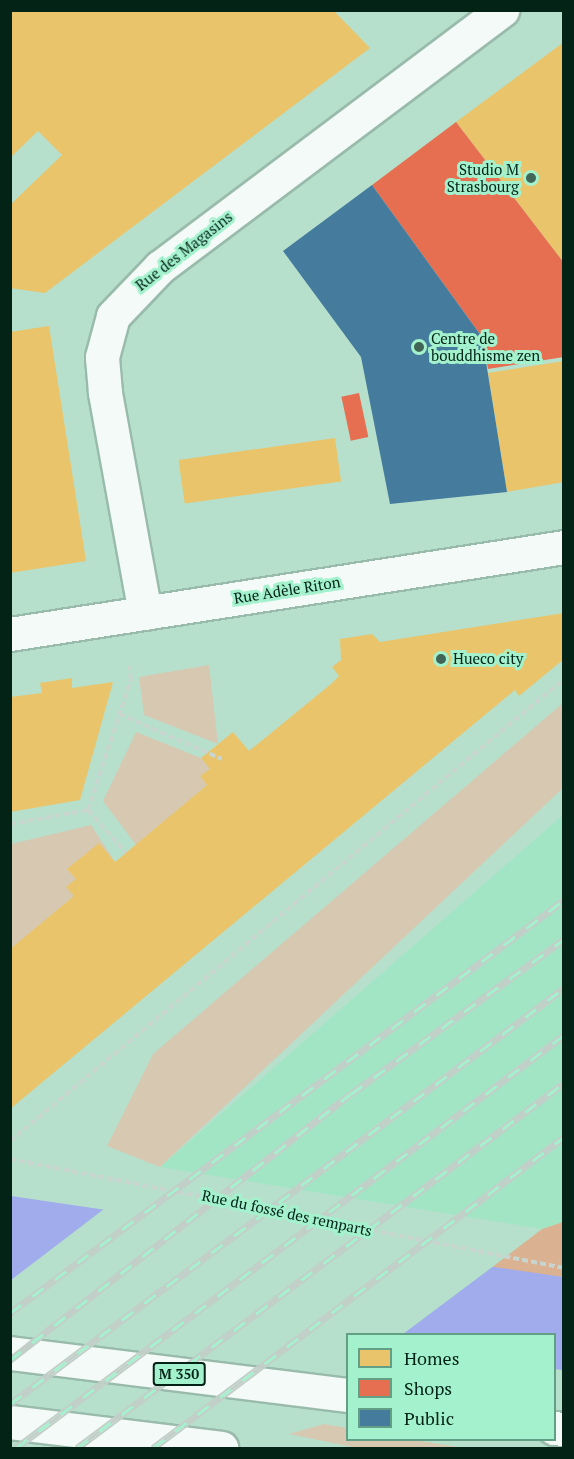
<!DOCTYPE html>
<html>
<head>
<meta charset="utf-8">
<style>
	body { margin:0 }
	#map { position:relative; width:574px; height:1459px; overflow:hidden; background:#b6e0cc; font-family:"PT Serif",serif }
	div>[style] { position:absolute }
	.built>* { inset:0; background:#a2e5c5 }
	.green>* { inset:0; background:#d7c8b2 }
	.forest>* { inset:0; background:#dbb291 }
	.water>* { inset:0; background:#a0acec }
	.pier>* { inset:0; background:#b6e0cc }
	.homes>* { inset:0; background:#e9c46a; transform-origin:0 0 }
	.shops>* { inset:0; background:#e76f51; transform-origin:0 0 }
	.public>* { inset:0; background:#457b9d }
	.path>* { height:4px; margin-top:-2px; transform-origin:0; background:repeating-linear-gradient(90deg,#c8d5cf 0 6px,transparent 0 9px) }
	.roads { filter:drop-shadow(2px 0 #99bbac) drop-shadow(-2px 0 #99bbac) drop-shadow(0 2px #99bbac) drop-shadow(0 -2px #99bbac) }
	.street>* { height:33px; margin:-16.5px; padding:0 16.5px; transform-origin:16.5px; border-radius:16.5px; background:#f4faf7 }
	.highway>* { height:33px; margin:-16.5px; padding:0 16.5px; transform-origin:16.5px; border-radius:16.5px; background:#f4faf7 }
	.rail>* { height:7px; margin-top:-3.5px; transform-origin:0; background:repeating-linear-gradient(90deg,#a4f2cd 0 14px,#c2cfc9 0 28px); box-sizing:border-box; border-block:2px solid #c2cfc9 }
	.dots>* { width:16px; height:16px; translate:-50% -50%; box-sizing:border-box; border:3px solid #a4f2cd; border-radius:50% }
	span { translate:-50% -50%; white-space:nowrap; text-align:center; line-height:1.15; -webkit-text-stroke:6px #a4f2cd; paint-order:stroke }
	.shield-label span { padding:2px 4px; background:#a4f2cd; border:2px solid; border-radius:4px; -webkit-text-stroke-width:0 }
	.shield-label { font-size:14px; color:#022316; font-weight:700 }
	.poi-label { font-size:15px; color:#022316 }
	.right { translate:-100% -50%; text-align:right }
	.left { translate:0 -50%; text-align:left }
	.street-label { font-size:15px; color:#022316 }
	.frame { position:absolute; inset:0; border:12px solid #022316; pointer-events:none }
	.legend { position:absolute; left:346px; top:1333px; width:210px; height:108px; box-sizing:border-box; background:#a4f2cd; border:2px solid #639f84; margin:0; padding:8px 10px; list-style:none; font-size:18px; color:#022316 }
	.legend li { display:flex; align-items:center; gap:12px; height:30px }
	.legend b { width:30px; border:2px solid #639f84 }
</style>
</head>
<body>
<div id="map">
	<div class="built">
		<i style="clip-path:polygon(563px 815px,563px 1222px,542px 1229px,160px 1167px)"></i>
	</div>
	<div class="green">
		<i style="clip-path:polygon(209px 665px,218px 744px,144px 715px,139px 677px)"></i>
		<i style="clip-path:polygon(563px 703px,563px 788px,160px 1167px,107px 1146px,153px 1054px)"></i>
		<i style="clip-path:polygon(136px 732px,201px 758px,210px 769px,200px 776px,207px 785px,136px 845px,103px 801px)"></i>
		<i style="clip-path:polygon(91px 825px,115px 862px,66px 887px,74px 896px,11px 949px,11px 844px)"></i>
		<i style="clip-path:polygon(324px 1424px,347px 1428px,348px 1440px,414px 1440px,464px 1448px,357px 1448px,289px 1434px)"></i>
	</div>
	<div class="forest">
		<i style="clip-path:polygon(563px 1222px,563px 1277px,491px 1268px,542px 1229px)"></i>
	</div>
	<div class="water">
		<i style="clip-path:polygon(11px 1196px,563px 1277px,563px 1370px,555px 1369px,554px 1334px,348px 1334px,11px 1299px)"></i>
	</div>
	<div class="pier">
		<i style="clip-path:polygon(108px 1206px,495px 1265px,403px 1334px,348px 1334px,348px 1349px,10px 1302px,11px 1280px)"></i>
	</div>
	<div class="homes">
		<i style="clip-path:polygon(10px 10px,333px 10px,370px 48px,45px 293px,10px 288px,10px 205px,62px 155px,38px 131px,10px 158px)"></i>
		<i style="clip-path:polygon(564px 42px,564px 263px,456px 122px)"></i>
		<i style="clip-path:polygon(49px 326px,86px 561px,10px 573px,10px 332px)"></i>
		<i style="clip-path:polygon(564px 361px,564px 482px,507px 492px,488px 373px)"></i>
		<i style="left:335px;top:438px;width:44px;height:158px;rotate:82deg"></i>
		<i style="clip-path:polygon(564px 613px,564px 659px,519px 696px,515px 690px,498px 704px,10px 1109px,10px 949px,74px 896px,66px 887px,76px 879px,67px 869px,99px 843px,115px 862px,207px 785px,200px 776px,210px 769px,201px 758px,233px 732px,249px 751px,331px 684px,339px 676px,332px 667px,341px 660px,340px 639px,372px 634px,380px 642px)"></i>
		<i style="clip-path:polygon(72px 678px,72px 688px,113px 682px,80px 800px,10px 812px,10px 697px,42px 693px,40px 683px)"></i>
	</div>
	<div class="shops">
		<i style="clip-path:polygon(456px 122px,564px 263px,564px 357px,488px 369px,482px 337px,372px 185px)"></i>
		<i style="left:359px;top:393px;width:45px;height:18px;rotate:78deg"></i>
	</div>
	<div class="public">
		<i style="clip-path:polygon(372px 185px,482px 337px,507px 492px,390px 504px,361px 357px,283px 251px)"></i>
	</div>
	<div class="path">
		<i style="left:119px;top:714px;width:112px;rotate:23.6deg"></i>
		<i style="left:88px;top:810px;width:57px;rotate:48.5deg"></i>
		<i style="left:10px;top:824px;width:79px;rotate:-10.2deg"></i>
		<i style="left:88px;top:810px;width:138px;rotate:-71.8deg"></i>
		<i style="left:131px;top:679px;width:13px;rotate:-99deg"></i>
		<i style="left:10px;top:1141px;width:721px;rotate:-39.83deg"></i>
		<i style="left:10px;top:1159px;width:565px;rotate:11.13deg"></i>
	</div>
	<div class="roads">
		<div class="street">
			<i style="left:145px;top:613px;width:225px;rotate:-100.3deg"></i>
			<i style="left:105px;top:392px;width:35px;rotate:-95deg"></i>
			<i style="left:102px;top:357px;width:42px;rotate:-75deg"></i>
			<i style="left:113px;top:316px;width:68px;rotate:-46.2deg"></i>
			<i style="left:160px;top:267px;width:428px;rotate:-36.9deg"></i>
			<i style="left:10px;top:634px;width:561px;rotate:-8.92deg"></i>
		</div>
		<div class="highway">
			<i style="left:10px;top:1353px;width:341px;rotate:7.1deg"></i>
			<i style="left:10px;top:1422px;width:213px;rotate:7deg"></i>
			<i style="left:554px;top:1428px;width:10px;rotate:6deg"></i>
		</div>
	</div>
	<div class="rail">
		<i style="left:10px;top:1313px;width:691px;rotate:-36.7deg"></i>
		<i style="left:10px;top:1360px;width:432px;rotate:-38deg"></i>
		<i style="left:351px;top:1094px;width:263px;rotate:-36deg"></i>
		<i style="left:10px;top:1404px;width:693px;rotate:-36.9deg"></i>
		<i style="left:16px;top:1448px;width:686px;rotate:-37deg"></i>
		<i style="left:77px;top:1448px;width:609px;rotate:-36.85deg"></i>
		<i style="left:153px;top:1448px;width:515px;rotate:-37.11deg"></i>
	</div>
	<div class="dots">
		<i style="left:531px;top:178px;background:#416556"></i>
		<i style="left:419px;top:347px;background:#416556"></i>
		<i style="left:441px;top:659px;background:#416556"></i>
	</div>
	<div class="shield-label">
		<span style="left:179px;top:1374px">M 350</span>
	</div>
	<div class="poi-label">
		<span class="right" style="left:519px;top:178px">Studio M<br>Strasbourg</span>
		<span class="left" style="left:431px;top:347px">Centre de<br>bouddhisme zen</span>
		<span class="left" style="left:453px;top:659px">Hueco city</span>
	</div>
	<div class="street-label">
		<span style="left:184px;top:251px;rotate:-38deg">Rue des Magasins</span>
		<span style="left:287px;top:590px;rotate:-9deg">Rue Adèle Riton</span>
		<span style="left:287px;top:1213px;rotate:12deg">Rue du fossé des remparts</span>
	</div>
	<div class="frame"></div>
	<ul class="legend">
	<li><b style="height:16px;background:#e9c46a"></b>Homes</li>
	<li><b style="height:16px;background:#e76f51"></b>Shops</li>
	<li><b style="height:16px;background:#457b9d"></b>Public</li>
	</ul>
</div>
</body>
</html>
